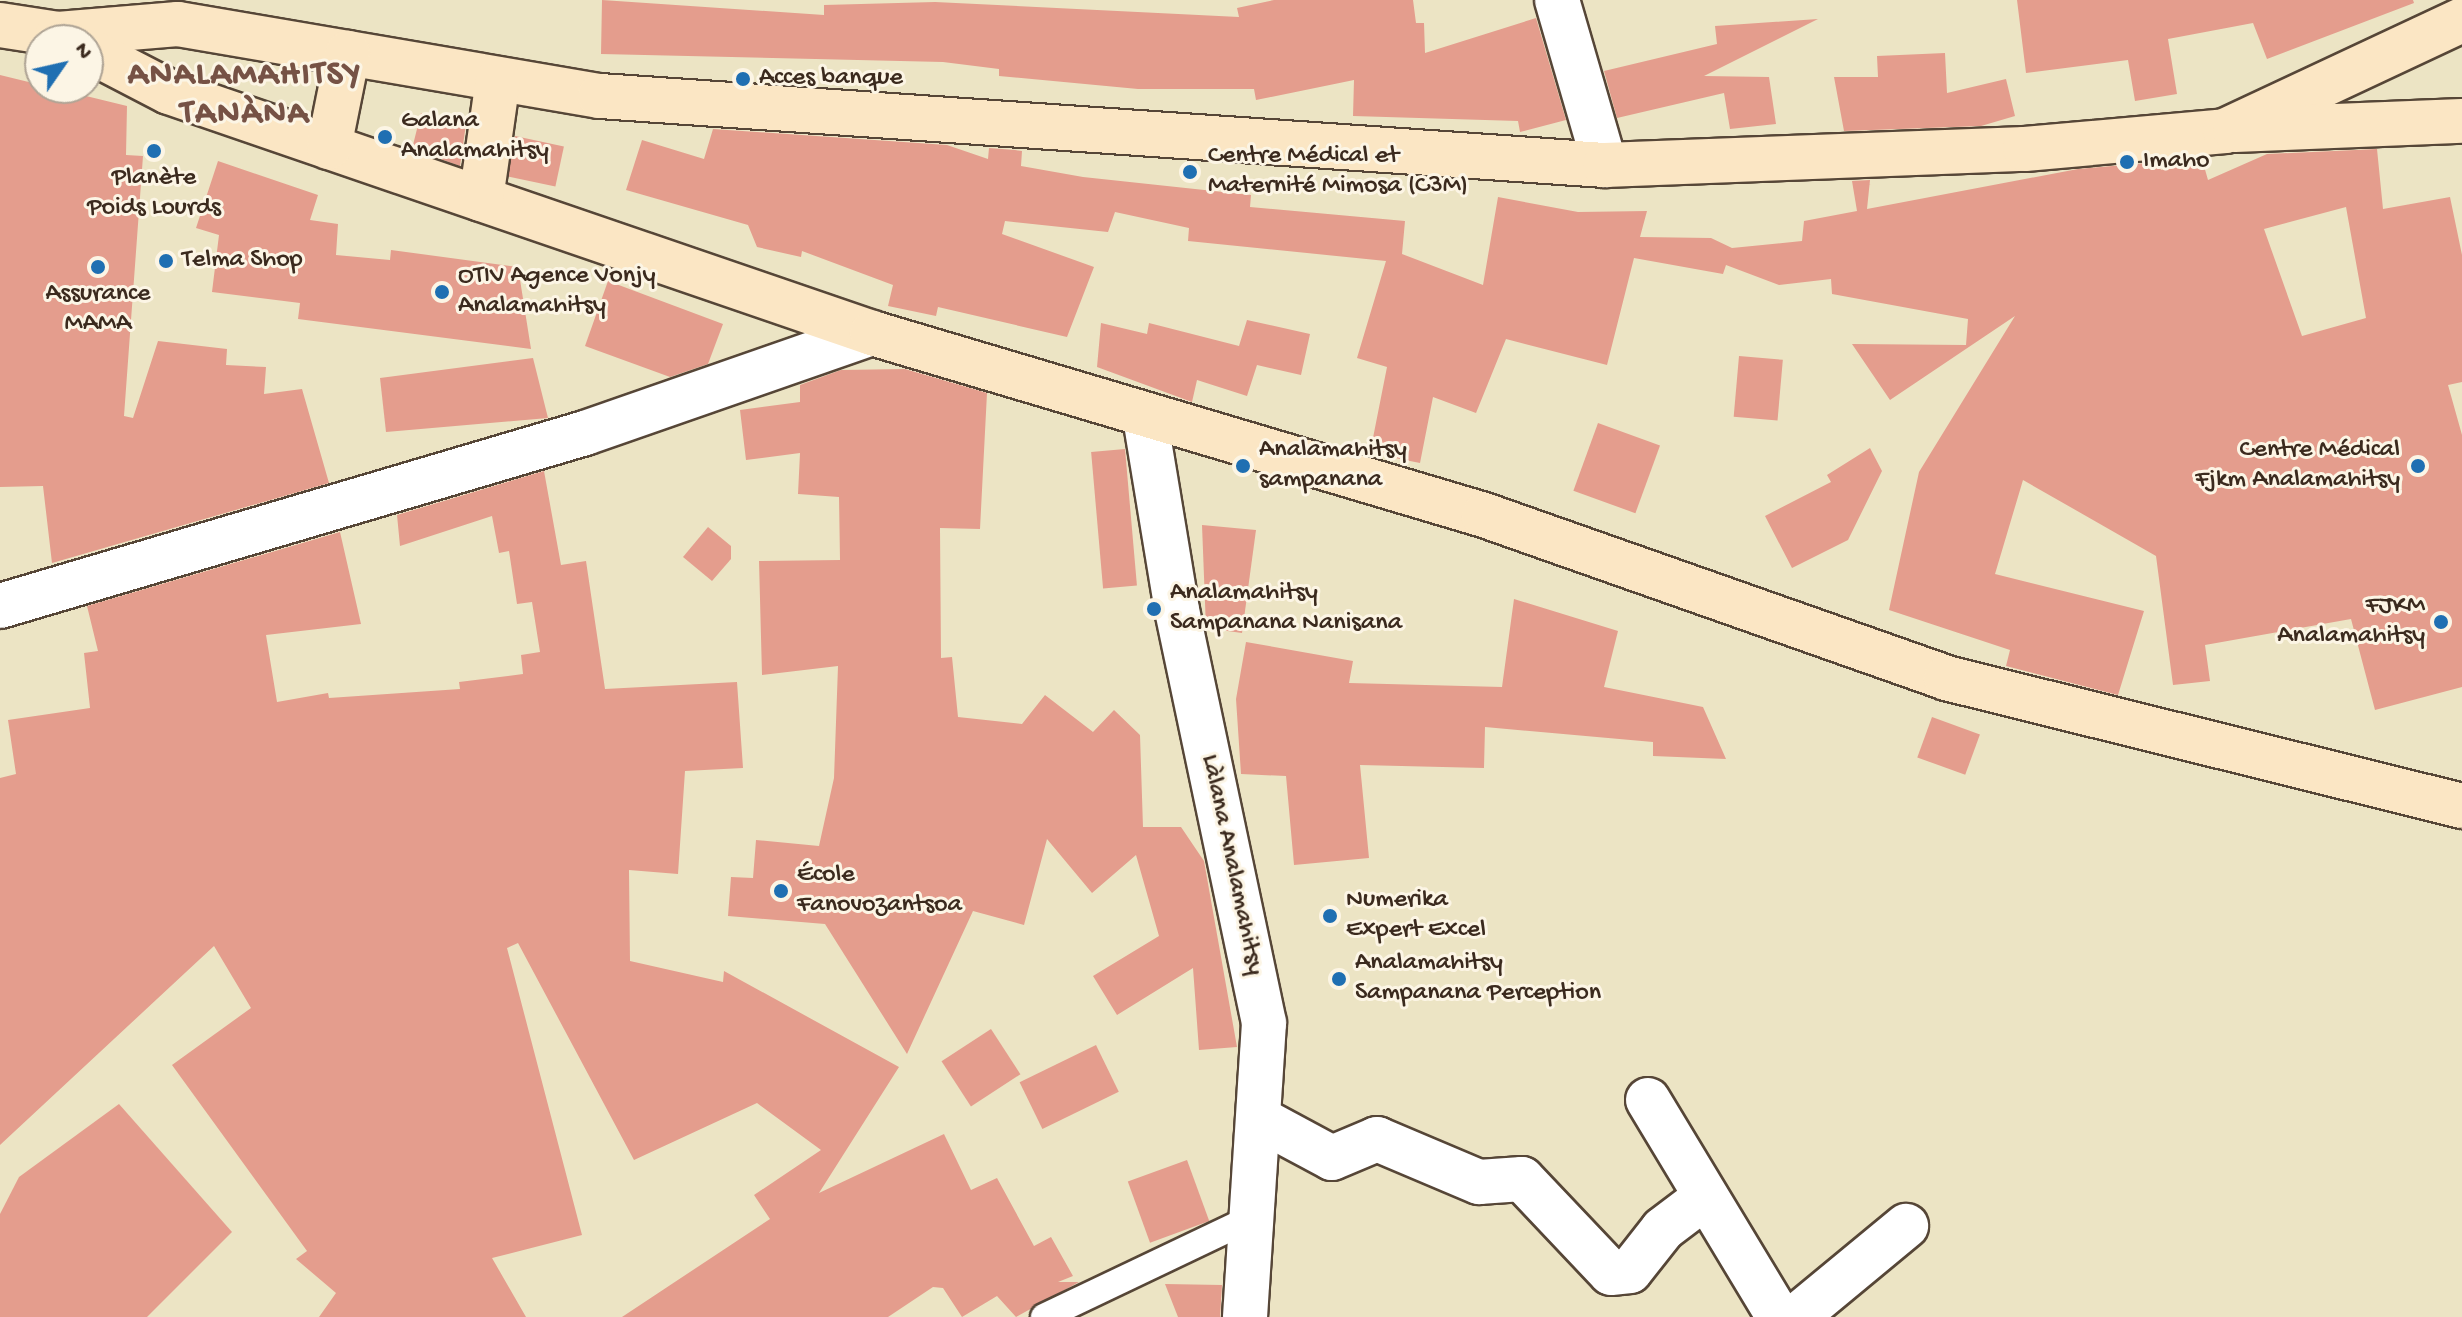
<!DOCTYPE html>
<html>
<head>
<meta charset="utf-8">
<style>
	body { margin:0 }
	#map { position:relative; width:2462px; height:1317px; overflow:hidden; background:#ece4c4; font-family:"Gochi Hand",sans-serif }
	div>[style] { position:absolute }
	.building>* { inset:0; background:#e49d8d; transform-origin:0 0 }
	.roads { filter:drop-shadow(2px 0 #564637) drop-shadow(-2px 0 #564637) drop-shadow(0 2px #564637) drop-shadow(0 -2px #564637) }
	.service>* { height:26px; margin:-13px; padding:0 13px; transform-origin:13px; border-radius:13px; background:#fff }
	.minor>* { height:44px; margin:-22px; padding:0 22px; transform-origin:22px; border-radius:22px; background:#fff }
	.tertiary>* { height:44px; margin:-22px; padding:0 22px; transform-origin:22px; border-radius:22px; background:#fff }
	.secondary>* { height:44px; margin:-22px; padding:0 22px; transform-origin:22px; border-radius:22px; background:#fbe6c4 }
	.dots>* { width:22px; height:22px; translate:-50% -50%; box-sizing:border-box; border:4px solid #fcf5e5; border-radius:50% }
	span { translate:-50% -50%; white-space:nowrap; text-align:center; line-height:1.15; -webkit-text-stroke:6px #fcf5e5; paint-order:stroke }
	.poi-label { font-size:26px; color:#3b2a1e }
	.left { translate:0 -50%; text-align:left }
	.right { translate:-100% -50%; text-align:right }
	.street-label { font-size:26px; color:#3b2a1e }
	.district-label { font-size:34px; color:#765245; font-weight:700; letter-spacing:2px }
	.north { position:absolute; left:24px; top:24px; width:80px; height:80px; box-sizing:border-box; background:#fcf5e5; border:2px solid #afa495; border-radius:50%; rotate:56deg; font-size:22px; font-weight:700; line-height:32px; text-align:center; color:#3b2a1e }
	.north::after { content:''; display:block; margin:auto; width:28px; height:36px; background:#1f6fb2; clip-path:polygon(50% 0,100% 100%,50% 72%,0 100%) }
</style>
</head>
<body>
<div id="map">
	<div class="building">
		<i style="clip-path:polygon(602px 0,824px 15px,824px 5px,935px 2px,1239px 17px,1237px 8px,1274px 0,1413px 0,1416px 23px,1424px 23px,1425px 53px,1536px 18px,1566px 120px,1520px 132px,1518px 121px,1353px 116px,1354px 80px,1256px 100px,1254px 89px,1138px 89px,999px 76px,999px 69px,943px 62px,601px 54px)"></i>
		<i style="clip-path:polygon(2017px 0,2413px 0,2414px 3px,2267px 59px,2253px 23px,2168px 39px,2177px 94px,2135px 101px,2128px 60px,2026px 73px)"></i>
		<i style="clip-path:polygon(1818px 19px,1704px 76px,1769px 77px,1776px 124px,1730px 129px,1724px 93px,1617px 118px,1604px 71px,1717px 44px,1715px 26px)"></i>
		<i style="clip-path:polygon(1945px 53px,1947px 93px,2006px 79px,2015px 116px,1981px 126px,1844px 131px,1834px 77px,1878px 77px,1877px 56px)"></i>
		<i style="clip-path:polygon(0 75px,127px 106px,126px 155px,143px 156px,124px 416px,133px 418px,158px 341px,227px 349px,226px 365px,266px 367px,264px 394px,302px 389px,329px 483px,52px 563px,43px 486px,0 487px)"></i>
		<i style="clip-path:polygon(421px 113px,466px 124px,460px 166px,412px 149px)"></i>
		<i style="clip-path:polygon(evenodd,713px 129px,947px 145px,988px 159px,989px 148px,1015px 150px,1022px 151px,1021px 166px,1083px 177px,1251px 195px,1250px 207px,1405px 221px,1402px 254px,1483px 285px,1498px 197px,1578px 212px,1647px 211px,1640px 237px,1711px 238px,1732px 248px,1802px 241px,1804px 221px,1857px 211px,1852px 181px,1870px 180px,1867px 209px,2078px 169px,2159px 162px,2161px 170px,2202px 159px,2208px 180px,2267px 154px,2377px 149px,2383px 209px,2450px 197px,2462px 255px,2462px 382px,2448px 385px,2462px 435px,2462px 687px,2375px 710px,2351px 619px,2205px 645px,2210px 681px,2173px 685px,2156px 556px,2023px 480px,1995px 574px,2144px 611px,2118px 695px,2006px 666px,2010px 650px,1889px 610px,1919px 472px,2015px 316px,1890px 400px,1852px 344px,1966px 345px,1968px 319px,1832px 294px,1831px 279px,1779px 285px,1726px 265px,1723px 274px,1634px 258px,1607px 365px,1506px 339px,1476px 413px,1433px 397px,1420px 463px,1370px 453px,1387px 367px,1357px 358px,1386px 261px,1188px 241px,1189px 228px,1115px 212px,1108px 232px,1005px 221px,1002px 234px,1094px 267px,1067px 337px,938px 307px,936px 316px,888px 306px,893px 285px,802px 251px,801px 257px,757px 247px,748px 225px,626px 190px,642px 140px,704px 159px,713px 129px,2346px 207px,2366px 318px,2302px 336px,2264px 229px,2346px 207px)"></i>
		<i style="left:515px;top:136px;width:50px;height:41px;rotate:12deg"></i>
		<i style="clip-path:polygon(218px 161px,318px 195px,310px 220px,338px 224px,336px 255px,390px 260px,391px 250px,518px 267px,531px 349px,298px 319px,300px 303px,212px 292px,219px 235px,196px 228px)"></i>
		<i style="clip-path:polygon(608px 281px,723px 324px,708px 364px,670px 377px,585px 346px)"></i>
		<i style="clip-path:polygon(1247px 320px,1310px 334px,1301px 375px,1257px 365px,1247px 396px,1197px 380px,1192px 402px,1097px 367px,1101px 323px,1147px 334px,1149px 323px,1239px 346px)"></i>
		<i style="left:1739px;top:356px;width:44px;height:61px;rotate:5deg"></i>
		<i style="clip-path:polygon(533px 358px,548px 418px,386px 432px,380px 378px)"></i>
		<i style="clip-path:polygon(905px 369px,987px 393px,980px 529px,940px 528px,941px 658px,952px 657px,958px 717px,1022px 724px,1045px 695px,1093px 732px,1114px 710px,1140px 735px,1143px 827px,1181px 827px,1204px 861px,1237px 1047px,1199px 1050px,1193px 968px,1117px 1015px,1093px 976px,1159px 936px,1136px 855px,1092px 893px,1047px 839px,1024px 925px,973px 911px,907px 1054px,825px 924px,728px 916px,731px 877px,753px 878px,756px 840px,819px 846px,834px 778px,838px 666px,762px 675px,759px 561px,840px 560px,839px 497px,798px 494px,800px 453px,746px 460px,740px 410px,800px 402px,800px 385px,841px 370px)"></i>
		<i style="left:1598px;top:423px;width:66px;height:72px;rotate:20deg"></i>
		<i style="clip-path:polygon(1870px 448px,1882px 471px,1848px 540px,1792px 568px,1765px 516px,1831px 482px,1827px 475px)"></i>
		<i style="left:1125px;top:449px;width:137px;height:34px;rotate:85deg"></i>
		<i style="clip-path:polygon(544px 471px,561px 565px,586px 561px,605px 689px,737px 682px,743px 768px,685px 771px,678px 874px,629px 870px,630px 961px,723px 982px,724px 971px,899px 1067px,819px 1193px,944px 1134px,971px 1190px,997px 1178px,1034px 1246px,1051px 1237px,1073px 1276px,1058px 1282px,1079px 1282px,1016px 1317px,997px 1296px,962px 1317px,943px 1288px,933px 1287px,888px 1317px,622px 1317px,770px 1219px,754px 1195px,821px 1150px,757px 1103px,634px 1160px,518px 943px,507px 948px,582px 1235px,492px 1258px,526px 1317px,319px 1317px,336px 1293px,296px 1259px,307px 1251px,172px 1065px,251px 1008px,214px 946px,0 1145px,0 778px,16px 774px,8px 720px,90px 708px,84px 653px,98px 651px,87px 606px,340px 532px,361px 624px,266px 635px,277px 702px,328px 693px,329px 698px,460px 689px,459px 682px,523px 674px,521px 655px,540px 652px,532px 602px,517px 604px,509px 551px,499px 553px,492px 516px,400px 546px,397px 515px)"></i>
		<i style="clip-path:polygon(1202px 525px,1256px 530px,1242px 633px,1206px 628px)"></i>
		<i style="clip-path:polygon(708px 527px,731px 546px,731px 559px,712px 581px,683px 557px)"></i>
		<i style="clip-path:polygon(1514px 599px,1618px 631px,1604px 687px,1703px 707px,1726px 759px,1653px 756px,1653px 742px,1485px 727px,1484px 768px,1360px 765px,1369px 858px,1294px 865px,1286px 776px,1241px 774px,1236px 699px,1246px 642px,1353px 661px,1349px 683px,1502px 687px)"></i>
		<i style="left:1932px;top:717px;width:51px;height:43px;rotate:20deg"></i>
		<i style="left:991px;top:1029px;width:54px;height:59px;rotate:57deg"></i>
		<i style="left:1096px;top:1045px;width:52px;height:85px;rotate:64deg"></i>
		<i style="clip-path:polygon(119px 1104px,232px 1232px,147px 1317px,0 1317px,0 1214px,19px 1177px)"></i>
		<i style="left:1187px;top:1160px;width:65px;height:63px;rotate:70deg"></i>
		<i style="clip-path:polygon(1165px 1284px,1222px 1285px,1220px 1317px,1178px 1317px)"></i>
	</div>
	<div class="roads">
		<div class="service">
			<i style="left:1044px;top:1317px;width:230px;rotate:-25.5deg"></i>
		</div>
		<div class="minor">
			<i style="left:1557px;top:0;width:172px;rotate:73.8deg"></i>
			<i style="left:0;top:606px;width:610px;rotate:-16.47deg"></i>
			<i style="left:585px;top:433px;width:304px;rotate:-19.2deg"></i>
			<i style="left:1648px;top:1100px;width:253px;rotate:58.9deg"></i>
			<i style="left:1263px;top:1121px;width:78px;rotate:28.2deg"></i>
			<i style="left:1332px;top:1158px;width:49px;rotate:-22.9deg"></i>
			<i style="left:1377px;top:1139px;width:111px;rotate:22.9deg"></i>
			<i style="left:1479px;top:1182px;width:43px;rotate:-4deg"></i>
			<i style="left:1522px;top:1179px;width:129px;rotate:46.6deg"></i>
			<i style="left:1611px;top:1273px;width:19px;rotate:-6deg"></i>
			<i style="left:1630px;top:1271px;width:53px;rotate:-51.8deg"></i>
			<i style="left:1663px;top:1229px;width:51px;rotate:-37.1deg"></i>
			<i style="left:1796px;top:1317px;width:143px;rotate:-39.6deg"></i>
		</div>
		<div class="tertiary">
			<i style="left:1145px;top:417px;width:196px;rotate:80.6deg"></i>
			<i style="left:1177px;top:610px;width:422px;rotate:78.1deg"></i>
			<i style="left:1264px;top:1023px;width:295px;rotate:93.7deg"></i>
		</div>
		<div class="secondary">
			<i style="left:0;top:25px;width:59px;rotate:8.8deg"></i>
			<i style="left:58px;top:34px;width:120px;rotate:-4.8deg"></i>
			<i style="left:178px;top:24px;width:428px;rotate:9.7deg"></i>
			<i style="left:600px;top:96px;width:1007px;rotate:3.93deg"></i>
			<i style="left:1605px;top:165px;width:420px;rotate:-2.2deg"></i>
			<i style="left:2025px;top:149px;width:201px;rotate:-5.1deg"></i>
			<i style="left:2225px;top:131px;width:262px;rotate:-25.1deg"></i>
			<i style="left:88px;top:50px;width:91px;rotate:27.4deg"></i>
			<i style="left:169px;top:92px;width:743px;rotate:18.92deg"></i>
			<i style="left:872px;top:333px;width:638px;rotate:16.56deg"></i>
			<i style="left:1484px;top:515px;width:490px;rotate:19.4deg"></i>
			<i style="left:1946px;top:678px;width:532px;rotate:13.93deg"></i>
			<i style="left:2235px;top:130px;width:227px;rotate:-2.3deg"></i>
			<i style="left:329px;top:147px;width:96px;rotate:-78.6deg"></i>
			<i style="left:481px;top:199px;width:121px;rotate:-81.9deg"></i>
		</div>
	</div>
	<div class="dots">
		<i style="left:743px;top:79px;background:#1f6fb2"></i>
		<i style="left:385px;top:137px;background:#1f6fb2"></i>
		<i style="left:154px;top:151px;background:#1f6fb2"></i>
		<i style="left:2127px;top:162px;background:#1f6fb2"></i>
		<i style="left:1190px;top:172px;background:#1f6fb2"></i>
		<i style="left:166px;top:261px;background:#1f6fb2"></i>
		<i style="left:98px;top:267px;background:#1f6fb2"></i>
		<i style="left:442px;top:292px;background:#1f6fb2"></i>
		<i style="left:1243px;top:466px;background:#1f6fb2"></i>
		<i style="left:2418px;top:466px;background:#1f6fb2"></i>
		<i style="left:1154px;top:609px;background:#1f6fb2"></i>
		<i style="left:2441px;top:622px;background:#1f6fb2"></i>
		<i style="left:781px;top:891px;background:#1f6fb2"></i>
		<i style="left:1330px;top:916px;background:#1f6fb2"></i>
		<i style="left:1339px;top:979px;background:#1f6fb2"></i>
	</div>
	<div class="poi-label">
		<span class="left" style="left:759px;top:79px">Acces banque</span>
		<span class="left" style="left:401px;top:137px">Galana<br>Analamahitsy</span>
		<span class="left" style="left:1208px;top:172px">Centre Médical et<br>Maternité Mimosa (C3M)</span>
		<span class="left" style="left:2143px;top:162px">Imaho</span>
		<span style="left:154px;top:194px">Planète<br>Poids Lourds</span>
		<span class="left" style="left:182px;top:261px">Telma Shop</span>
		<span class="left" style="left:458px;top:292px">OTIV Agence Vonjy<br>Analamahitsy</span>
		<span style="left:98px;top:310px">Assurance<br>MAMA</span>
		<span class="left" style="left:1259px;top:466px">Analamahitsy<br>sampanana</span>
		<span class="right" style="left:2400px;top:466px">Centre Médical<br>Fjkm Analamahitsy</span>
		<span class="left" style="left:1170px;top:609px">Analamahitsy<br>Sampanana Nanisana</span>
		<span class="right" style="left:2425px;top:622px">FJKM<br>Analamahitsy</span>
		<span class="left" style="left:797px;top:891px">École<br>Fanovozantsoa</span>
		<span class="left" style="left:1346px;top:916px">Numerika<br>Expert Excel</span>
		<span class="left" style="left:1355px;top:979px">Analamahitsy<br>Sampanana Perception</span>
	</div>
	<div class="street-label">
		<span style="left:1231px;top:865px;rotate:78deg">Làlana Analamahitsy</span>
	</div>
	<div class="district-label">
		<span style="left:245px;top:96px">ANALAMAHITSY<br>TANÀNA</span>
	</div>
	<div class="north">N</div>
</div>
</body>
</html>
